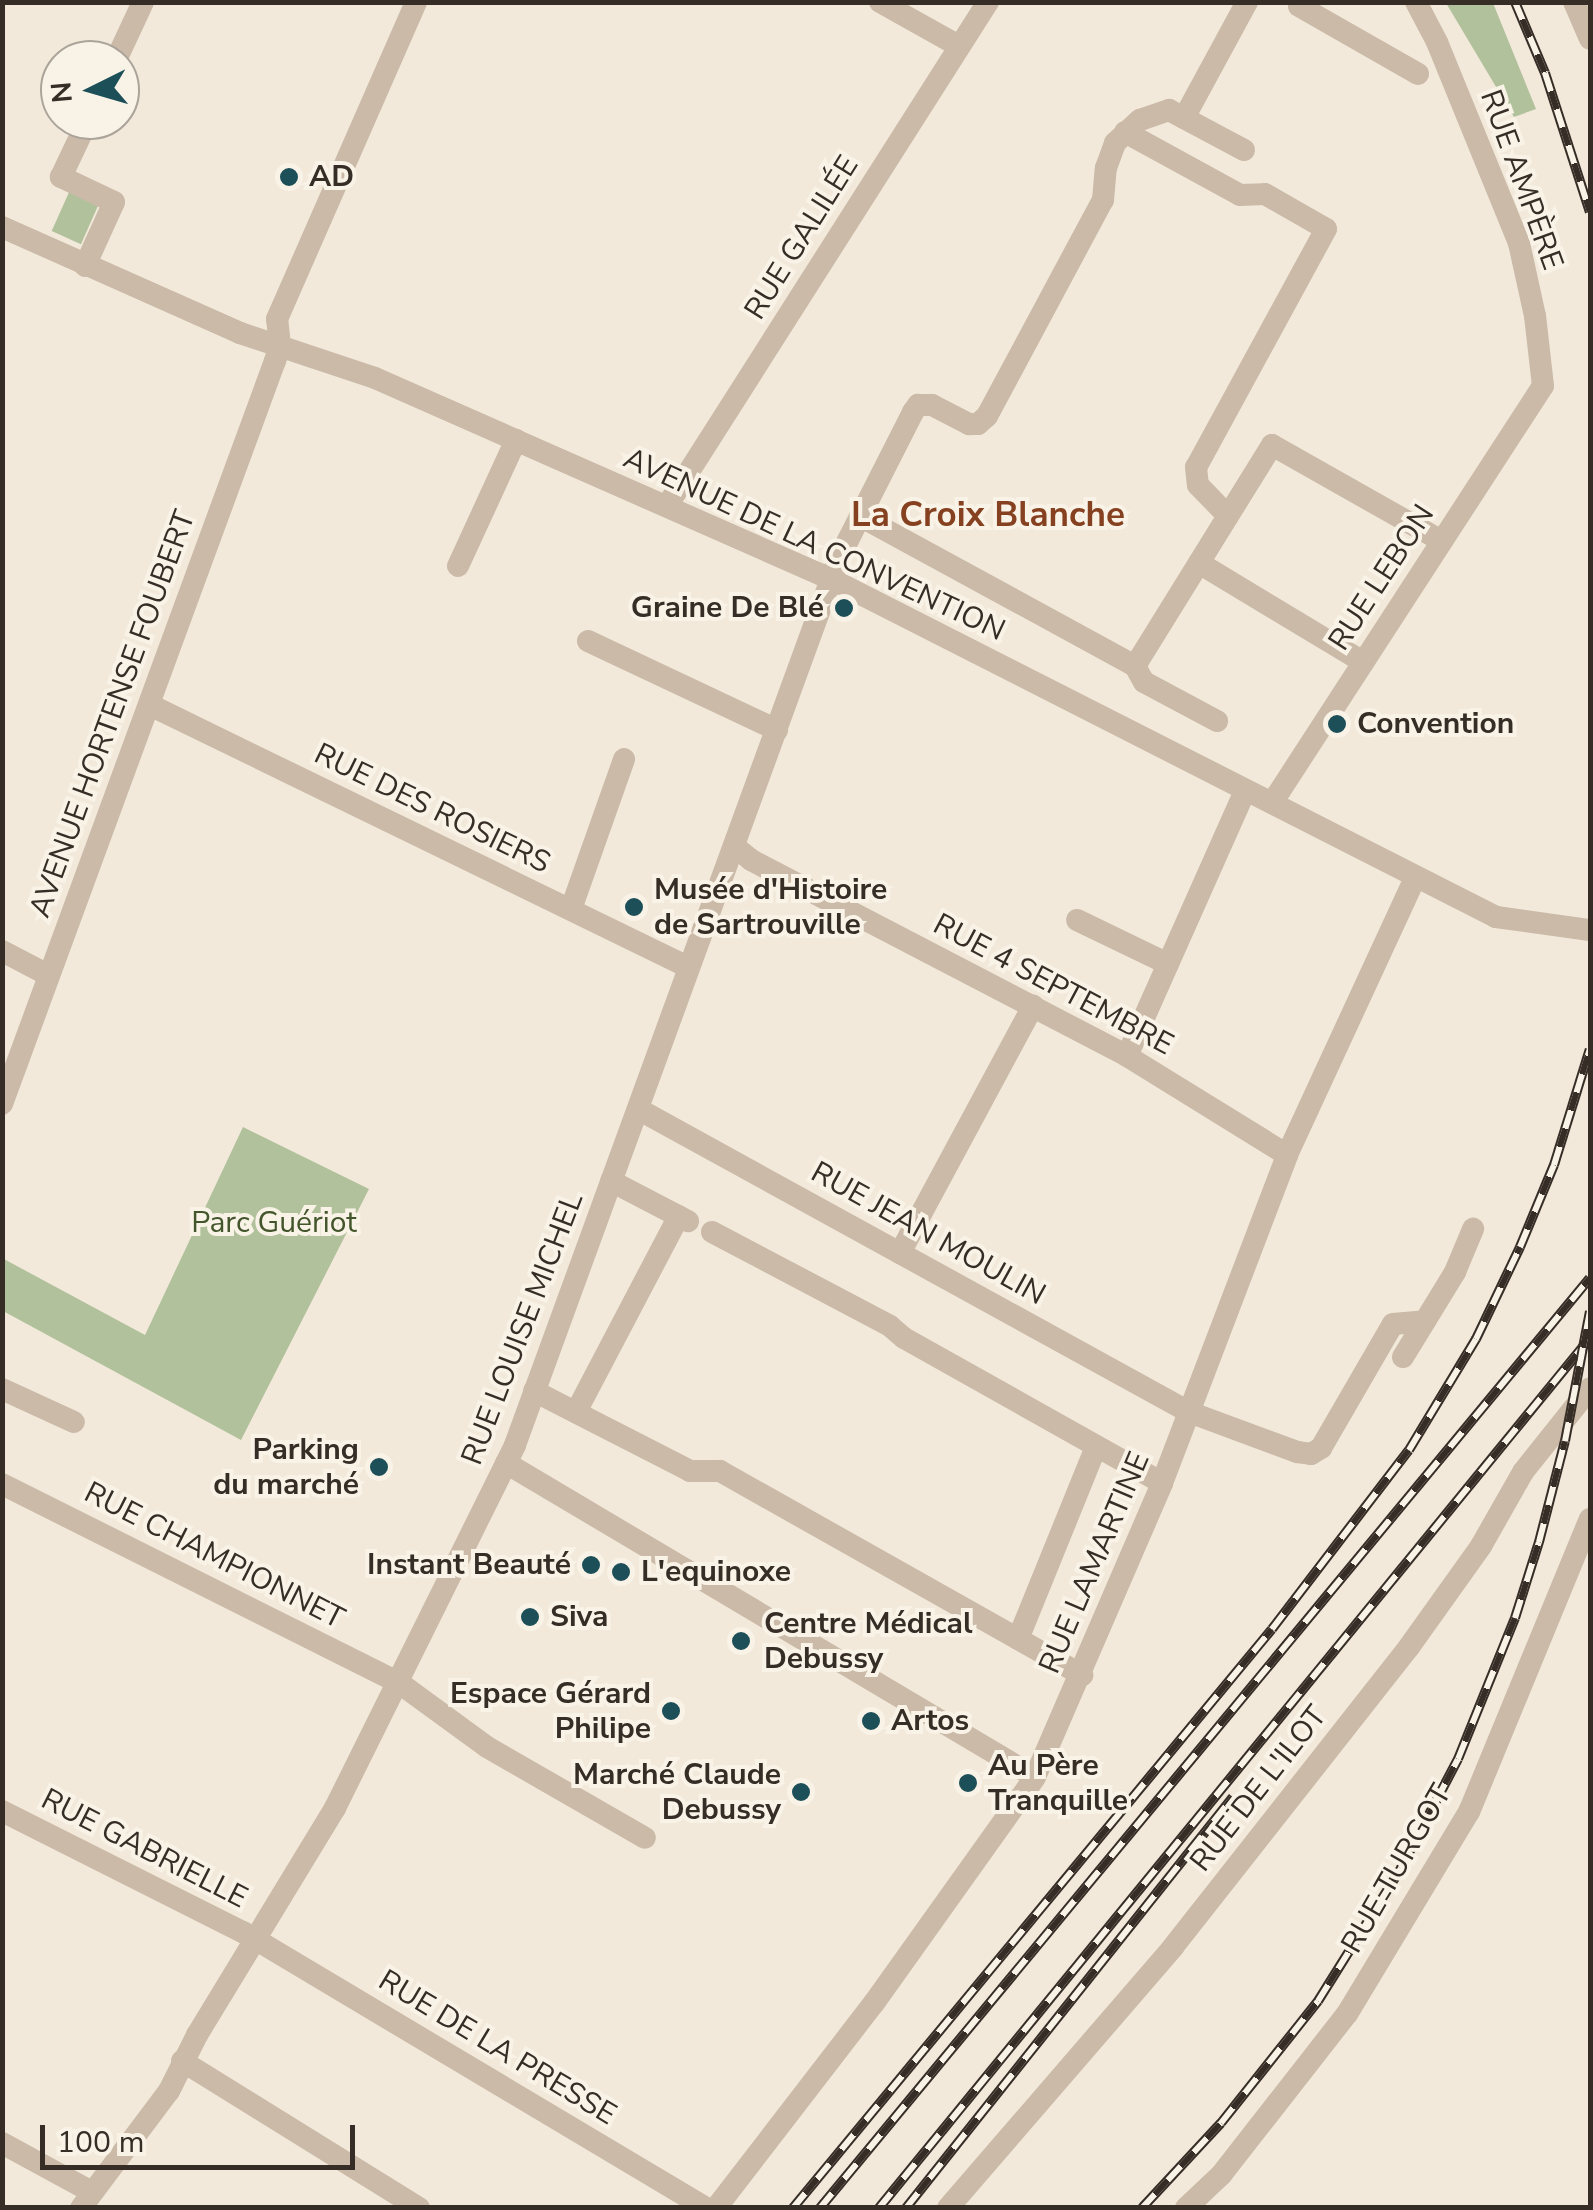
<!DOCTYPE html>
<html>
<head>
<meta charset="utf-8">
<style>
	body { margin:0 }
	#map { position:relative; width:1593px; height:2210px; overflow:hidden; background:#f2e9db; font-family:"Nunito Sans",sans-serif }
	div>[style] { position:absolute }
	.green>* { inset:0; background:#b1c19b; transform-origin:0 0 }
	.minor>* { height:22px; margin:-11px; padding:0 11px; transform-origin:11px; border-radius:11px; background:#cabaa7 }
	.rail>* { height:10px; margin-top:-5px; transform-origin:0; background:repeating-linear-gradient(90deg,#f9f3e7 0 19px,#362d27 0 38px); box-sizing:border-box; border-block:2px solid #362d27 }
	.dots>* { width:28px; height:28px; translate:-50% -50%; box-sizing:border-box; border:5px solid #f9f3e7; border-radius:50% }
	span { translate:-50% -50%; white-space:nowrap; text-align:center; line-height:1.15; -webkit-text-stroke:8px #f9f3e7; paint-order:stroke }
	.poi-label { font-size:30px; color:#362d27; font-weight:700 }
	.left { translate:0 -50%; text-align:left }
	.right { translate:-100% -50%; text-align:right }
	.street-label { font-size:30px; color:#362d27 }
	.park-label { font-size:30px; color:#42552b }
	.quarter-label { font-size:35px; color:#854120; font-weight:700 }
	.frame { position:absolute; inset:0; border:5px solid #362d27; pointer-events:none }
	.north { position:absolute; left:40px; top:40px; width:100px; height:100px; box-sizing:border-box; background:#f9f3e7; border:2px solid #aba49a; border-radius:50%; rotate:265deg; font-size:28px; font-weight:700; line-height:40px; text-align:center; color:#362d27 }
	.north::after { content:''; display:block; margin:auto; width:35px; height:45px; background:#1d4f58; clip-path:polygon(50% 0,100% 100%,50% 72%,0 100%) }
	.scale { position:absolute; left:40px; top:2125px; width:315px; height:45px; box-sizing:border-box; border:5px solid #362d27; border-top:0; padding-left:12px; font-size:30px; line-height:35px; white-space:nowrap; color:#362d27; -webkit-text-stroke:8px #f9f3e7; paint-order:stroke }
</style>
</head>
<body>
<div id="map">
	<div class="green">
		<i style="clip-path:polygon(1446px 3px,1493px 3px,1536px 109px,1514px 117px)"></i>
		<i style="left:70px;top:190px;width:32px;height:45px;rotate:24deg"></i>
		<i style="clip-path:polygon(243px 1127px,369px 1189px,241px 1440px,3px 1311px,2px 1258px,145px 1335px)"></i>
	</div>
	<div class="minor">
		<i style="left:880px;top:2px;width:90px;rotate:29.1deg"></i>
		<i style="left:1574px;top:2px;width:40px;rotate:66.6deg"></i>
		<i style="left:1299px;top:6px;width:137px;rotate:29.7deg"></i>
		<i style="left:116px;top:60px;width:64px;rotate:-65deg"></i>
		<i style="left:1184px;top:118px;width:132px;rotate:-61.5deg"></i>
		<i style="left:1125px;top:132px;width:131px;rotate:28.7deg"></i>
		<i style="left:1240px;top:195px;width:25px;rotate:-2deg"></i>
		<i style="left:1265px;top:194px;width:70px;rotate:29.8deg"></i>
		<i style="left:1326px;top:229px;width:271px;rotate:118.6deg"></i>
		<i style="left:1196px;top:467px;width:18px;rotate:84deg"></i>
		<i style="left:1198px;top:485px;width:43px;rotate:45.9deg"></i>
		<i style="left:2px;top:227px;width:261px;rotate:24deg"></i>
		<i style="left:240px;top:333px;width:142px;rotate:18.4deg"></i>
		<i style="left:375px;top:378px;width:501px;rotate:23.8deg"></i>
		<i style="left:833px;top:580px;width:744px;rotate:26.94deg"></i>
		<i style="left:1496px;top:917px;width:95px;rotate:7.9deg"></i>
		<i style="left:85px;top:266px;width:70px;rotate:-65.6deg"></i>
		<i style="left:114px;top:202px;width:59px;rotate:-154.7deg"></i>
		<i style="left:61px;top:177px;width:63px;rotate:-64.7deg"></i>
		<i style="left:667px;top:506px;width:598px;rotate:-57.51deg"></i>
		<i style="left:860px;top:516px;width:313px;rotate:28.6deg"></i>
		<i style="left:1135px;top:666px;width:18px;rotate:61deg"></i>
		<i style="left:1144px;top:682px;width:83px;rotate:28.1deg"></i>
		<i style="left:1199px;top:563px;width:192px;rotate:31.1deg"></i>
		<i style="left:458px;top:566px;width:139px;rotate:-65.3deg"></i>
		<i style="left:588px;top:641px;width:209px;rotate:25.2deg"></i>
		<i style="left:1135px;top:666px;width:260px;rotate:-58.2deg"></i>
		<i style="left:1272px;top:445px;width:195px;rotate:29.5deg"></i>
		<i style="left:150px;top:705px;width:598px;rotate:25.97deg"></i>
		<i style="left:1272px;top:803px;width:497px;rotate:-57deg"></i>
		<i style="left:1543px;top:386px;width:70px;rotate:-96.5deg"></i>
		<i style="left:1535px;top:316px;width:75px;rotate:-102.4deg"></i>
		<i style="left:1519px;top:243px;width:217px;rotate:-112.2deg"></i>
		<i style="left:1437px;top:42px;width:45px;rotate:-117.7deg"></i>
		<i style="left:734px;top:846px;width:22px;rotate:39deg"></i>
		<i style="left:751px;top:860px;width:424px;rotate:27.5deg"></i>
		<i style="left:1127px;top:1056px;width:188px;rotate:31.7deg"></i>
		<i style="left:571px;top:909px;width:159px;rotate:-70.5deg"></i>
		<i style="left:1077px;top:920px;width:101px;rotate:25.8deg"></i>
		<i style="left:2px;top:951px;width:52px;rotate:27.6deg"></i>
		<i style="left:1127px;top:1056px;width:290px;rotate:-66deg"></i>
		<i style="left:2px;top:1104px;width:792px;rotate:-69.83deg"></i>
		<i style="left:275px;top:361px;width:16px;rotate:-72deg"></i>
		<i style="left:280px;top:346px;width:27px;rotate:-96deg"></i>
		<i style="left:277px;top:319px;width:346px;rotate:-66.3deg"></i>
		<i style="left:638px;top:1109px;width:629px;rotate:28.81deg"></i>
		<i style="left:1189px;top:1412px;width:115px;rotate:20.3deg"></i>
		<i style="left:1297px;top:1452px;width:14px;rotate:8deg"></i>
		<i style="left:1311px;top:1454px;width:12px;rotate:-31deg"></i>
		<i style="left:1321px;top:1448px;width:143px;rotate:-59.9deg"></i>
		<i style="left:1393px;top:1324px;width:32px;rotate:-5deg"></i>
		<i style="left:611px;top:1181px;width:87px;rotate:27.5deg"></i>
		<i style="left:712px;top:1232px;width:201px;rotate:27.8deg"></i>
		<i style="left:890px;top:1326px;width:18px;rotate:41deg"></i>
		<i style="left:904px;top:1338px;width:296px;rotate:29.3deg"></i>
		<i style="left:900px;top:1253px;width:281px;rotate:-61.7deg"></i>
		<i style="left:1403px;top:1357px;width:100px;rotate:-58.5deg"></i>
		<i style="left:1455px;top:1272px;width:47px;rotate:-67.3deg"></i>
		<i style="left:2px;top:1389px;width:79px;rotate:24.6deg"></i>
		<i style="left:534px;top:1391px;width:175px;rotate:27.1deg"></i>
		<i style="left:690px;top:1471px;width:30px"></i>
		<i style="left:720px;top:1471px;width:416px;rotate:29.4deg"></i>
		<i style="left:576px;top:1412px;width:221px;rotate:-62.3deg"></i>
		<i style="left:506px;top:1463px;width:615px;rotate:30.69deg"></i>
		<i style="left:2px;top:1484px;width:443px;rotate:26.6deg"></i>
		<i style="left:398px;top:1682px;width:110px;rotate:36.1deg"></i>
		<i style="left:487px;top:1747px;width:182px;rotate:29.9deg"></i>
		<i style="left:1018px;top:1639px;width:207px;rotate:-67.9deg"></i>
		<i style="left:2px;top:1811px;width:270px;rotate:26.7deg"></i>
		<i style="left:243px;top:1932px;width:539px;rotate:30.8deg"></i>
		<i style="left:182px;top:2061px;width:279px;rotate:31.8deg"></i>
		<i style="left:2px;top:2143px;width:102px;rotate:28.6deg"></i>
		<i style="left:81px;top:2208px;width:146px;rotate:-53.1deg"></i>
		<i style="left:169px;top:2091px;width:63px;rotate:-63.4deg"></i>
		<i style="left:197px;top:2035px;width:266px;rotate:-58.7deg"></i>
		<i style="left:335px;top:1808px;width:405px;rotate:-63.6deg"></i>
		<i style="left:515px;top:1445px;width:942px;rotate:-69.95deg"></i>
		<i style="left:838px;top:560px;width:166px;rotate:-63.1deg"></i>
		<i style="left:913px;top:412px;width:9px;rotate:-54deg"></i>
		<i style="left:918px;top:405px;width:14px"></i>
		<i style="left:932px;top:405px;width:42px;rotate:27.2deg"></i>
		<i style="left:969px;top:424px;width:9px"></i>
		<i style="left:978px;top:424px;width:12px;rotate:-42deg"></i>
		<i style="left:987px;top:416px;width:245px;rotate:-61.8deg"></i>
		<i style="left:1103px;top:200px;width:32px;rotate:-85deg"></i>
		<i style="left:1106px;top:168px;width:27px;rotate:-70deg"></i>
		<i style="left:1115px;top:143px;width:34px;rotate:-43deg"></i>
		<i style="left:1140px;top:120px;width:31px;rotate:-19deg"></i>
		<i style="left:1169px;top:110px;width:85px;rotate:28.1deg"></i>
		<i style="left:716px;top:2208px;width:259px;rotate:-52.4deg"></i>
		<i style="left:874px;top:2003px;width:277px;rotate:-54.5deg"></i>
		<i style="left:1035px;top:1777px;width:320px;rotate:-66.6deg"></i>
		<i style="left:1162px;top:1483px;width:351px;rotate:-69.1deg"></i>
		<i style="left:1287px;top:1155px;width:305px;rotate:-65.2deg"></i>
		<i style="left:948px;top:2208px;width:345px;rotate:-49.2deg"></i>
		<i style="left:1173px;top:1947px;width:382px;rotate:-51.8deg"></i>
		<i style="left:1409px;top:1647px;width:124px;rotate:-54.5deg"></i>
		<i style="left:1481px;top:1546px;width:85px;rotate:-60.4deg"></i>
		<i style="left:1523px;top:1472px;width:107px;rotate:-51.4deg"></i>
		<i style="left:1186px;top:2208px;width:48px;rotate:-43.3deg"></i>
		<i style="left:1221px;top:2175px;width:204px;rotate:-52deg"></i>
		<i style="left:1347px;top:2014px;width:236px;rotate:-58.9deg"></i>
		<i style="left:1469px;top:1812px;width:317px;rotate:-67.6deg"></i>
	</div>
	<div class="rail">
		<i style="left:1515px;top:2px;width:77px;rotate:67.1deg"></i>
		<i style="left:1545px;top:73px;width:146px;rotate:72.1deg"></i>
		<i style="left:793px;top:2208px;width:751px;rotate:-50.4deg"></i>
		<i style="left:1272px;top:1629px;width:225px;rotate:-52.6deg"></i>
		<i style="left:1409px;top:1450px;width:130px;rotate:-58.9deg"></i>
		<i style="left:1476px;top:1339px;width:102px;rotate:-64.4deg"></i>
		<i style="left:1520px;top:1247px;width:89px;rotate:-67.5deg"></i>
		<i style="left:1554px;top:1165px;width:121px;rotate:-72.8deg"></i>
		<i style="left:820px;top:2208px;width:1207px;rotate:-50.38deg"></i>
		<i style="left:879px;top:2208px;width:1124px;rotate:-50.74deg"></i>
		<i style="left:906px;top:2208px;width:525px;rotate:-51.49deg"></i>
		<i style="left:1142px;top:2208px;width:116px;rotate:-47.1deg"></i>
		<i style="left:1221px;top:2123px;width:156px;rotate:-51.5deg"></i>
		<i style="left:1318px;top:2001px;width:157px;rotate:-58deg"></i>
		<i style="left:1401px;top:1868px;width:123px;rotate:-62.4deg"></i>
		<i style="left:1458px;top:1759px;width:152px;rotate:-68deg"></i>
		<i style="left:1515px;top:1618px;width:80px;rotate:-72.5deg"></i>
		<i style="left:1539px;top:1542px;width:104px;rotate:-75.6deg"></i>
		<i style="left:1565px;top:1441px;width:132px;rotate:-79.1deg"></i>
	</div>
	<div class="dots">
		<i style="left:289px;top:177px;background:#1d4f58"></i>
		<i style="left:844px;top:608px;background:#1d4f58"></i>
		<i style="left:1337px;top:724px;background:#1d4f58"></i>
		<i style="left:634px;top:907px;background:#1d4f58"></i>
		<i style="left:379px;top:1467px;background:#1d4f58"></i>
		<i style="left:591px;top:1565px;background:#1d4f58"></i>
		<i style="left:621px;top:1572px;background:#1d4f58"></i>
		<i style="left:530px;top:1617px;background:#1d4f58"></i>
		<i style="left:741px;top:1641px;background:#1d4f58"></i>
		<i style="left:671px;top:1711px;background:#1d4f58"></i>
		<i style="left:871px;top:1721px;background:#1d4f58"></i>
		<i style="left:968px;top:1783px;background:#1d4f58"></i>
		<i style="left:801px;top:1792px;background:#1d4f58"></i>
	</div>
	<div class="poi-label">
		<span class="left" style="left:309px;top:177px">AD</span>
		<span class="right" style="left:824px;top:608px">Graine De Blé</span>
		<span class="left" style="left:1357px;top:724px">Convention</span>
		<span class="left" style="left:654px;top:907px">Musée d'Histoire<br>de Sartrouville</span>
		<span class="right" style="left:359px;top:1467px">Parking<br>du marché</span>
		<span class="right" style="left:571px;top:1565px">Instant Beauté</span>
		<span class="left" style="left:641px;top:1572px">L'equinoxe</span>
		<span class="left" style="left:550px;top:1617px">Siva</span>
		<span class="left" style="left:764px;top:1641px">Centre Médical<br>Debussy</span>
		<span class="right" style="left:651px;top:1711px">Espace Gérard<br>Philipe</span>
		<span class="left" style="left:891px;top:1721px">Artos</span>
		<span class="left" style="left:988px;top:1783px">Au Père<br>Tranquille</span>
		<span class="right" style="left:781px;top:1792px">Marché Claude<br>Debussy</span>
	</div>
	<div class="street-label">
		<span style="left:1521px;top:180px;rotate:70deg">RUE AMPÈRE</span>
		<span style="left:802px;top:238px;rotate:-58deg">RUE GALILÉE</span>
		<span style="left:814px;top:545px;rotate:25deg">AVENUE DE LA CONVENTION</span>
		<span style="left:1382px;top:578px;rotate:-57deg">RUE LEBON</span>
		<span style="left:113px;top:714px;rotate:-70deg">AVENUE HORTENSE FOUBERT</span>
		<span style="left:432px;top:809px;rotate:26deg">RUE DES ROSIERS</span>
		<span style="left:1053px;top:985px;rotate:28deg">RUE 4 SEPTEMBRE</span>
		<span style="left:928px;top:1234px;rotate:29deg">RUE JEAN MOULIN</span>
		<span style="left:523px;top:1329px;rotate:-69deg">RUE LOUISE MICHEL</span>
		<span style="left:214px;top:1556px;rotate:27deg">RUE CHAMPIONNET</span>
		<span style="left:1095px;top:1563px;rotate:-67deg">RUE LAMARTINE</span>
		<span style="left:1259px;top:1789px;rotate:-52deg">RUE DE L'ILOT</span>
		<span style="left:144px;top:1849px;rotate:27deg">RUE GABRIELLE</span>
		<span style="left:1397px;top:1869px;rotate:-60deg">RUE TURGOT</span>
		<span style="left:497px;top:2048px;rotate:31deg">RUE DE LA PRESSE</span>
	</div>
	<div class="park-label">
		<span style="left:274px;top:1223px">Parc Guériot</span>
	</div>
	<div class="quarter-label">
		<span style="left:988px;top:515px">La Croix Blanche</span>
	</div>
	<div class="frame"></div>
	<div class="north">N</div>
	<div class="scale">100 m</div>
</div>
</body>
</html>
